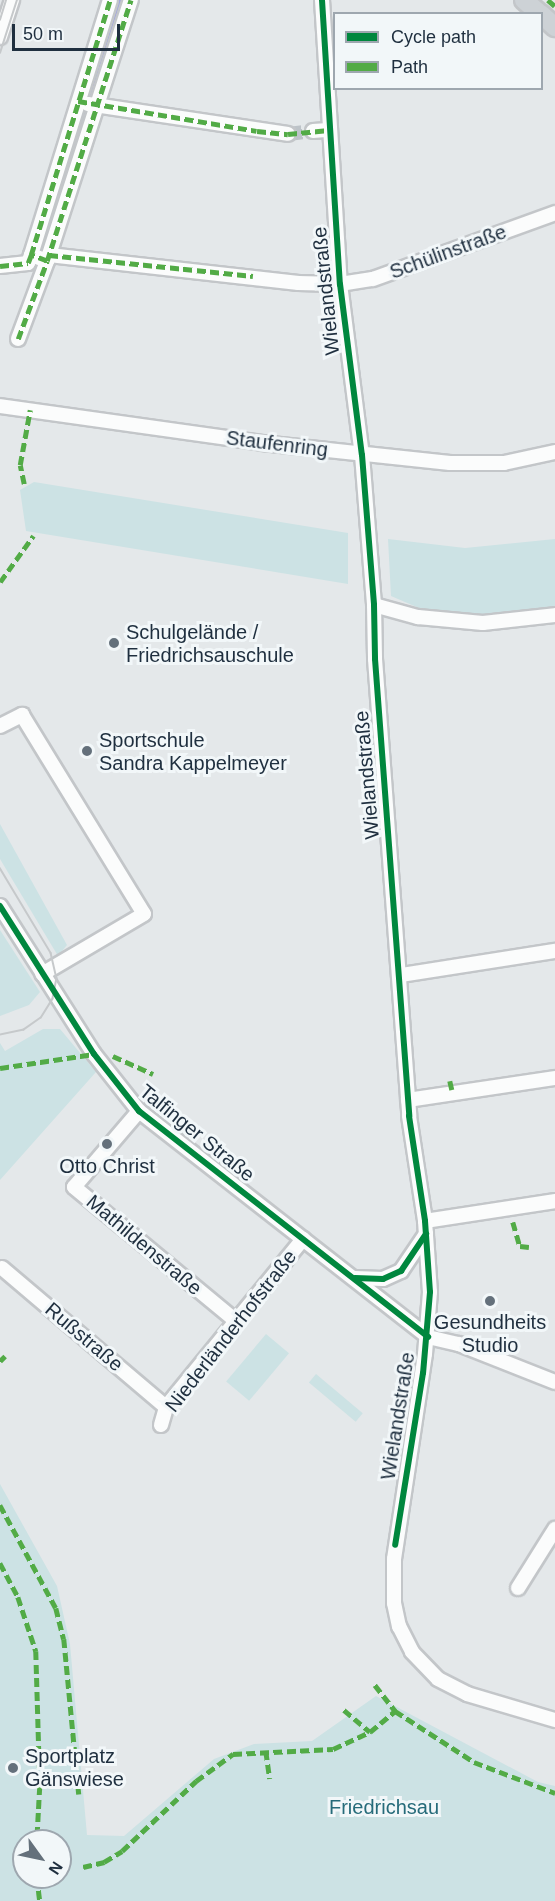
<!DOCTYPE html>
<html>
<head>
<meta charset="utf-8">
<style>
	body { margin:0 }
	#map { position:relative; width:555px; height:1901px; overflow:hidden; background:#e4e8ea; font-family:Arial,sans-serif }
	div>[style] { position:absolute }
	.green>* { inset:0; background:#cce2e4; transform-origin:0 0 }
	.stream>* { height:4.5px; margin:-2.25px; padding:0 2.25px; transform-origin:2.25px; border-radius:2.25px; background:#a1a5dd }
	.minor-tunnel>* { height:14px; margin-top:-7px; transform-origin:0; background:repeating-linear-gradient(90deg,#bdc3c8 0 14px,transparent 0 21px) }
	.roads { filter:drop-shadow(2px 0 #c3c6c9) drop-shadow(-2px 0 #c3c6c9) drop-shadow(0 2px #c3c6c9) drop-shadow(0 -2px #c3c6c9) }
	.minor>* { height:14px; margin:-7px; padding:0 7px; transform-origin:7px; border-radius:7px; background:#fbfcfc }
	.major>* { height:18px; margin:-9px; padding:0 9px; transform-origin:9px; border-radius:9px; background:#cdd2d6 }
	.tram>* { height:1.5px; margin:-0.75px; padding:0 0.75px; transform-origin:0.75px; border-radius:0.75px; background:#c6c9cb }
	.quiet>* { height:4.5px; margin-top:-2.25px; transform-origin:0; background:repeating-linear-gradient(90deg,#52ab46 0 9px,transparent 0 13.5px) }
	.cycleway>* { height:6px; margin:-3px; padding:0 3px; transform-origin:3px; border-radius:3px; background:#00873e }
	.dots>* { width:16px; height:16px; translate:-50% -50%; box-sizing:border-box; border:3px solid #f2f7f9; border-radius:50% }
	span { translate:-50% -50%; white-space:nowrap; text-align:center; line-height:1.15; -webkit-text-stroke:6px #f2f7f9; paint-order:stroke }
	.street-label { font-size:20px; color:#1f2f3f }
	.poi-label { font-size:20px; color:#1f2f3f }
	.left { translate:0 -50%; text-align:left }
	.park-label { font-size:20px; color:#266b7a }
	.legend { position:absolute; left:333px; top:12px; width:210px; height:78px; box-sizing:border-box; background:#f2f7f9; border:2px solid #9ea7af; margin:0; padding:8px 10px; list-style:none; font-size:18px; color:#1f2f3f }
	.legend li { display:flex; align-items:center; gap:12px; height:30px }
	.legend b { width:30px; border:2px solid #9ea7af }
	.north { position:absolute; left:12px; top:1829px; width:60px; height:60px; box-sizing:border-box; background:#f2f7f9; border:2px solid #9ea7af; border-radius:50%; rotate:123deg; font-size:16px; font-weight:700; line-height:24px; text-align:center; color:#1f2f3f }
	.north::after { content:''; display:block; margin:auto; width:21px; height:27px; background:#64707b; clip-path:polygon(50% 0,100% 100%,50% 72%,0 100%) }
	.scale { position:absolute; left:12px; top:24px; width:108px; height:27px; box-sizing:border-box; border:3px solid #1f2f3f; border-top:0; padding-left:8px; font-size:18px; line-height:21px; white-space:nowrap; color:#1f2f3f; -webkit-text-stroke:4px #f2f7f9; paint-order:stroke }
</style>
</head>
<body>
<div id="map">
	<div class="green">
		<i style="clip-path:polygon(34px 482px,348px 533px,348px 584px,26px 531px,20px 490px)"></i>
		<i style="clip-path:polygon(388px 539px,465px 548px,555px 539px,555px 615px,465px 617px,419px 608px,391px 596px)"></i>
		<i style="clip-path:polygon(0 824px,67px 945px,58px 956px,0 859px)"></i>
		<i style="clip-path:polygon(0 930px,40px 992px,29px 1005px,0 1016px)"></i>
		<i style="clip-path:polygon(43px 1029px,60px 1029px,96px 1072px,0 1180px,0 1043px,5px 1051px)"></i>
		<i style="left:266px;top:1334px;width:30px;height:62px;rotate:40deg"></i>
		<i style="left:316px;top:1374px;width:61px;height:11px;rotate:40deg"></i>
		<i style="clip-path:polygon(evenodd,0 1484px,57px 1586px,70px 1644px,87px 1835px,124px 1836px,214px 1759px,254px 1744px,312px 1741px,376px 1696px,538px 1782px,555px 1786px,555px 1901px,0 1901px,0 1484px,24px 1841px,60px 1841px,60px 1877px,24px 1877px,24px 1841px)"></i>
	</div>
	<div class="stream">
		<i style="left:89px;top:98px;width:103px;rotate:-72.4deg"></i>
		<i style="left:43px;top:246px;width:145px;rotate:-72.7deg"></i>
	</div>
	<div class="minor-tunnel">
		<i style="left:288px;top:134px;width:25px;rotate:-7deg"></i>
	</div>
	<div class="roads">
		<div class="minor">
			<i style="left:322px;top:0;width:285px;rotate:86.4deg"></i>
			<i style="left:340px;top:284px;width:172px;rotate:82.7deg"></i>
			<i style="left:362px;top:455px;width:150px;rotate:85.4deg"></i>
			<i style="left:374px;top:605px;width:54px;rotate:88.9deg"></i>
			<i style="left:375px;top:659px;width:458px;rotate:85.7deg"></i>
			<i style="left:409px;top:1116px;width:106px;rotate:81.3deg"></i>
			<i style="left:425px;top:1221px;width:71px;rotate:86deg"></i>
			<i style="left:430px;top:1292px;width:62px;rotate:94.6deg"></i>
			<i style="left:425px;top:1354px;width:207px;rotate:98.6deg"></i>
			<i style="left:394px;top:1559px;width:44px;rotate:90deg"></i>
			<i style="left:394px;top:1603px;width:24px;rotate:78deg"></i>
			<i style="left:399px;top:1626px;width:29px;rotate:63deg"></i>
			<i style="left:412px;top:1652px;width:37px;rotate:46deg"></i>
			<i style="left:438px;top:1679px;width:33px;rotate:27deg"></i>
			<i style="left:467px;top:1694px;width:92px;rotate:16.5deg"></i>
			<i style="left:0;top:37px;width:39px;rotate:-72deg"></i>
			<i style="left:88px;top:104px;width:202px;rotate:8.5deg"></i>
			<i style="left:313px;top:131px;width:16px;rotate:-4deg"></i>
			<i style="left:49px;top:255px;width:251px;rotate:6.4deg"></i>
			<i style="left:298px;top:283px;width:42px;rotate:1.4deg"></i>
			<i style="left:340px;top:284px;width:33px;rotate:-9deg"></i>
			<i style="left:373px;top:279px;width:194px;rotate:-19.9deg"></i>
			<i style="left:47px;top:261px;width:274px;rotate:-72.2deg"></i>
			<i style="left:0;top:266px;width:28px;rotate:-6deg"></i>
			<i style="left:28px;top:263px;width:9px;rotate:-69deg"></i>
			<i style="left:18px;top:339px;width:83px;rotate:-69.6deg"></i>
			<i style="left:47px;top:261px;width:17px;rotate:-159deg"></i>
			<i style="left:31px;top:255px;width:267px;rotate:-72.8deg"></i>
			<i style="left:0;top:406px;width:265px;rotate:8deg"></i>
			<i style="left:262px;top:443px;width:189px;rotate:6.1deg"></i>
			<i style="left:450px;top:463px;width:54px"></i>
			<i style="left:504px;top:463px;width:52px;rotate:-12.2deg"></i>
			<i style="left:374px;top:605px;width:46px;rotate:15.3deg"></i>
			<i style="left:418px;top:617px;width:65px;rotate:5.3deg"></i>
			<i style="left:483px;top:623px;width:72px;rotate:-6.3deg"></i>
			<i style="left:0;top:726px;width:25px;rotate:-27deg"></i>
			<i style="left:22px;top:715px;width:233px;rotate:58.5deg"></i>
			<i style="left:144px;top:914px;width:118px;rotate:149.5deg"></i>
			<i style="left:0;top:906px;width:175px;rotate:57.6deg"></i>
			<i style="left:94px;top:1054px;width:73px;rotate:51.7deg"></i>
			<i style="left:139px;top:1111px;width:367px;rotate:38deg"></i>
			<i style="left:428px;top:1337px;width:32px;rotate:13deg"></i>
			<i style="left:459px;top:1344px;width:103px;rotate:21.6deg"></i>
			<i style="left:401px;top:975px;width:156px;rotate:-8.9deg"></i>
			<i style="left:408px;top:1100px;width:149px;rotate:-8.5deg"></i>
			<i style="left:139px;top:1111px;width:100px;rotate:130.5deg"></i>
			<i style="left:74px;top:1187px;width:210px;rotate:39.6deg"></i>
			<i style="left:425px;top:1221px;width:132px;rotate:-8.7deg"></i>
			<i style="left:2px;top:1268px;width:215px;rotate:40.3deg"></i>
			<i style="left:355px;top:1278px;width:28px;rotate:2deg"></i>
			<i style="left:383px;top:1279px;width:20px;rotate:-24deg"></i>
			<i style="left:401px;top:1271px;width:45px;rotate:-56deg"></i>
			<i style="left:161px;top:1425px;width:19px;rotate:-74deg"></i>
			<i style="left:166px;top:1407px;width:217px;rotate:-50.8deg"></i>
			<i style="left:518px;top:1588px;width:70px;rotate:-57.9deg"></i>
		</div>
		<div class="major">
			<i style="left:524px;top:0;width:21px;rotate:41deg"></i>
			<i style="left:542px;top:15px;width:18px;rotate:43deg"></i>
		</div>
	</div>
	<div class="tram">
		<i style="left:0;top:20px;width:21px;rotate:-73deg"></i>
		<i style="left:0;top:53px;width:56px;rotate:-72.2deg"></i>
		<i style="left:0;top:868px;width:99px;rotate:59deg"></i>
		<i style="left:51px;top:953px;width:26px;rotate:77deg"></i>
		<i style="left:57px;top:978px;width:21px;rotate:101deg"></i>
		<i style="left:53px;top:999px;width:22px;rotate:122deg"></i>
		<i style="left:41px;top:1018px;width:21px;rotate:145deg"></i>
		<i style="left:24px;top:1030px;width:25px;rotate:168deg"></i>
	</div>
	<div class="quiet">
		<i style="left:548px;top:0;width:9px;rotate:41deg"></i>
		<i style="left:78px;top:101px;width:181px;rotate:9.5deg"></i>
		<i style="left:257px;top:131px;width:31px;rotate:6deg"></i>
		<i style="left:288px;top:134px;width:41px;rotate:-5.6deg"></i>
		<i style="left:49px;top:255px;width:205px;rotate:5.9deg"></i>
		<i style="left:47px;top:261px;width:274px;rotate:-72.2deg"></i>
		<i style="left:0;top:266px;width:28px;rotate:-6deg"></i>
		<i style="left:28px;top:263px;width:9px;rotate:-69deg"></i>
		<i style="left:18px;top:339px;width:83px;rotate:-69.6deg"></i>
		<i style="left:47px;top:261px;width:17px;rotate:-159deg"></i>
		<i style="left:31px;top:255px;width:267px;rotate:-72.8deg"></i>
		<i style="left:24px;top:484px;width:19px;rotate:-102deg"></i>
		<i style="left:20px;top:465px;width:56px;rotate:-79.7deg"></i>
		<i style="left:0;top:582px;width:57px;rotate:-54.3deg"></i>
		<i style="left:113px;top:1056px;width:44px;rotate:24.2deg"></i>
		<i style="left:0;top:1068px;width:95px;rotate:-8.5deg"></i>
		<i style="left:450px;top:1081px;width:13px;rotate:77deg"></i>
		<i style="left:513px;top:1222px;width:25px;rotate:74deg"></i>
		<i style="left:520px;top:1246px;width:9px;rotate:6deg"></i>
		<i style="left:0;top:1361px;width:7px;rotate:-45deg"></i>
		<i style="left:0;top:1505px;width:117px;rotate:61.5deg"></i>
		<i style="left:56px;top:1608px;width:32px;rotate:76deg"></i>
		<i style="left:64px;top:1639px;width:156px;rotate:84.5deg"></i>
		<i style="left:0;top:1563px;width:38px;rotate:62deg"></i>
		<i style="left:18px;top:1597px;width:57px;rotate:71.6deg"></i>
		<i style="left:36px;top:1651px;width:135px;rotate:88.3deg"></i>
		<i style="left:40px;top:1786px;width:55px;rotate:93.1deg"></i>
		<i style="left:375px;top:1685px;width:33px;rotate:52deg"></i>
		<i style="left:395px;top:1711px;width:94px;rotate:32.8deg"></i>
		<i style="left:474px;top:1762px;width:87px;rotate:20.9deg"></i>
		<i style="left:344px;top:1710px;width:34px;rotate:40deg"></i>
		<i style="left:266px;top:1751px;width:28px;rotate:82deg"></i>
		<i style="left:83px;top:1867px;width:22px;rotate:-13deg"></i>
		<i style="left:104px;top:1862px;width:21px;rotate:-31deg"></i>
		<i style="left:122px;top:1851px;width:102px;rotate:-43.4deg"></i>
		<i style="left:196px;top:1781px;width:46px;rotate:-36.1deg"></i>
		<i style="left:233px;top:1754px;width:100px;rotate:-2.9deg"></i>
		<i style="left:333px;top:1749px;width:41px;rotate:-24.7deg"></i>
		<i style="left:370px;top:1732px;width:33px;rotate:-40deg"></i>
		<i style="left:37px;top:1877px;width:24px;rotate:83deg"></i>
	</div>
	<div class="cycleway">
		<i style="left:322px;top:0;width:285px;rotate:86.4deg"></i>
		<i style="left:340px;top:284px;width:172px;rotate:82.7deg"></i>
		<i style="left:362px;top:455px;width:150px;rotate:85.4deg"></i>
		<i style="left:374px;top:605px;width:54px;rotate:88.9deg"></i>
		<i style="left:375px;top:659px;width:458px;rotate:85.7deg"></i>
		<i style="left:409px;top:1116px;width:106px;rotate:81.3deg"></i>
		<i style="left:425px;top:1221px;width:71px;rotate:86deg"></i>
		<i style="left:430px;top:1292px;width:81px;rotate:94.9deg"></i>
		<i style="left:423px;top:1373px;width:174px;rotate:99.2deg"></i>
		<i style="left:0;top:906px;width:175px;rotate:57.6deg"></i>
		<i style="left:94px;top:1054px;width:73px;rotate:51.7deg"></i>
		<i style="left:139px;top:1111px;width:367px;rotate:38deg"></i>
		<i style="left:355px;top:1278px;width:28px;rotate:2deg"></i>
		<i style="left:383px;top:1279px;width:20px;rotate:-24deg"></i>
		<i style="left:401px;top:1271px;width:45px;rotate:-56deg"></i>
	</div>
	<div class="dots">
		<i style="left:114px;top:643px;background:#64707b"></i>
		<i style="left:87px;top:751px;background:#64707b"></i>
		<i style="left:107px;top:1144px;background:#64707b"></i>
		<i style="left:490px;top:1301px;background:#64707b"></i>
		<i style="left:13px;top:1768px;background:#64707b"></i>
	</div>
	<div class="street-label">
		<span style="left:448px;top:252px;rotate:-20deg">Schülinstraße</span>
		<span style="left:326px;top:291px;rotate:-96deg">Wielandstraße</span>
		<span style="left:277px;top:444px;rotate:7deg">Staufenring</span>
		<span style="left:367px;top:775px;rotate:-95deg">Wielandstraße</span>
		<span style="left:197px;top:1133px;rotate:39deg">Talfinger Straße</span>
		<span style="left:144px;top:1245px;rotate:40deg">Mathildenstraße</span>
		<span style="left:231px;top:1331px;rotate:-52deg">Niederländerhofstraße</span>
		<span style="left:84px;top:1337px;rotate:40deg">Rußstraße</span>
		<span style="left:398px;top:1416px;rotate:-81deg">Wielandstraße</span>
	</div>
	<div class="poi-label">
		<span class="left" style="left:126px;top:644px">Schulgelände /<br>Friedrichsauschule</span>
		<span class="left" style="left:99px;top:752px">Sportschule<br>Sandra Kappelmeyer</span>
		<span style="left:107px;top:1166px">Otto Christ</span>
		<span style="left:490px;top:1334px">Gesundheits<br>Studio</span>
		<span class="left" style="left:25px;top:1768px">Sportplatz<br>Gänswiese</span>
	</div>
	<div class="park-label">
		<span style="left:384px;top:1807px">Friedrichsau</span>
	</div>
	<ul class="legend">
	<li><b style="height:8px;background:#00873e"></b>Cycle path</li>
	<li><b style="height:8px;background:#52ab46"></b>Path</li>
	</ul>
	<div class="north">N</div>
	<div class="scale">50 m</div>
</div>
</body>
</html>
